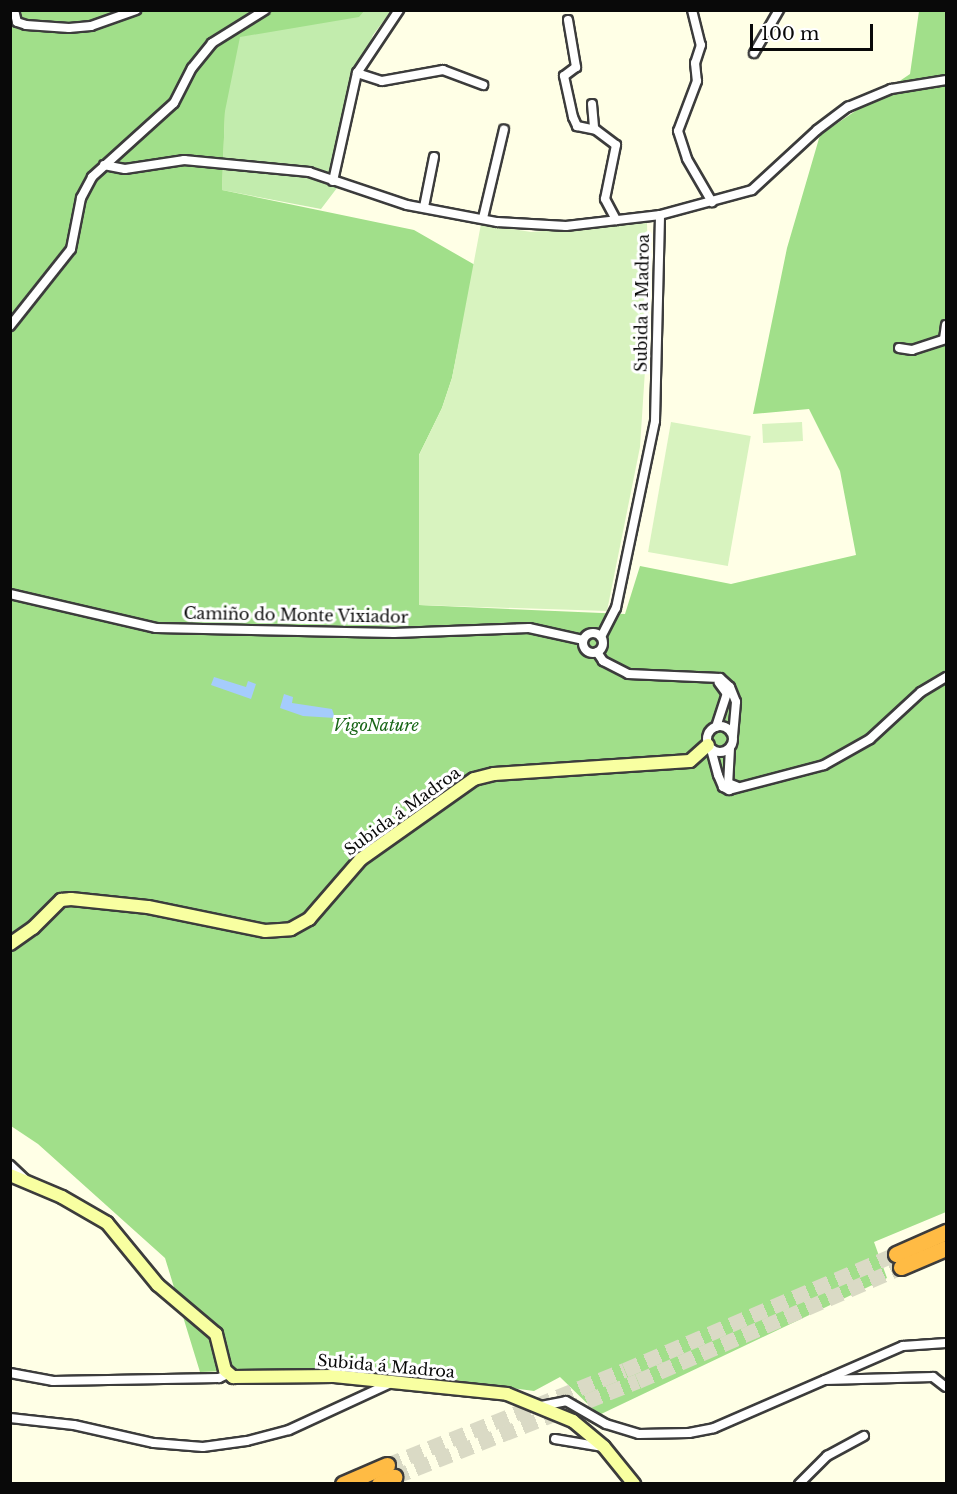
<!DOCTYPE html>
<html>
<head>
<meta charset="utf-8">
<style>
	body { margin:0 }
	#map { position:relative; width:957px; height:1494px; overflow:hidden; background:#ffffe6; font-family:"Libre Baskerville",serif }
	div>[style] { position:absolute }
	.green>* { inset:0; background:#c2ecad }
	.forest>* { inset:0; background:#a1df8a }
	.pitch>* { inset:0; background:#d8f3bf; transform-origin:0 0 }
	.water>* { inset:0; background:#a5ccfc }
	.highway-tunnel>* { height:15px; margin-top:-7.5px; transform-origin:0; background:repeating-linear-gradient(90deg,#dadac5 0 15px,transparent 0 23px) }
	.roads { filter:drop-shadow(2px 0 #3c3c3c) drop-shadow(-2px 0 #3c3c3c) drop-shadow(0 2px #3c3c3c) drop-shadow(0 -2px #3c3c3c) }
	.street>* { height:8px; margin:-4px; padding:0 4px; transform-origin:4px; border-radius:4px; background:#fff }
	.street>.ring { margin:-4px; padding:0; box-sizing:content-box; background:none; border:8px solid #fff; border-radius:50% }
	.secondary>* { height:12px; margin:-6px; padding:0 6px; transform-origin:6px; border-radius:6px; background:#f8ffa1 }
	.highway>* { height:15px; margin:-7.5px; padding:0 7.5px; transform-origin:7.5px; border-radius:7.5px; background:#fb4 }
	span { translate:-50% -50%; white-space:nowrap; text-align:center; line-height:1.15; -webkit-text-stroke:6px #fff; paint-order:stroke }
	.street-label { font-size:16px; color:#090909 }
	.park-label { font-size:16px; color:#186516; font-style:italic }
	.frame { position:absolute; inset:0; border:12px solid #090909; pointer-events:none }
	.scale { position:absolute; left:750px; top:24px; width:123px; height:27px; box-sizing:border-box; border:3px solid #090909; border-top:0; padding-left:8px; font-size:18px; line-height:21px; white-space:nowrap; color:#090909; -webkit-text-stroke:4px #fff; paint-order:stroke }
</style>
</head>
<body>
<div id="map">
	<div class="green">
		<i style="clip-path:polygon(278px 11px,391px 11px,373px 35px,348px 96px,340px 184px,321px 209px,222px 190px,225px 111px,208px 52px)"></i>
	</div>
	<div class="forest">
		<i style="clip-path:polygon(10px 11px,364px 11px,359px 17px,240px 37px,225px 111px,222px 190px,414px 230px,475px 265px,452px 378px,442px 408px,419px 455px,419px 605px,625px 614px,640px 566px,731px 584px,856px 555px,840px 471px,809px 409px,753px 414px,787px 248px,820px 135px,910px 74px,919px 11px,946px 11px,946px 1212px,874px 1242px,887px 1278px,599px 1415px,560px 1377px,534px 1391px,425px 1376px,274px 1369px,200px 1372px,165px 1258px,38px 1144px,11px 1126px)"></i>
	</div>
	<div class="pitch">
		<i style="clip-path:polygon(647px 223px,649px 309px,640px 447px,607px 611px,419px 605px,419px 455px,442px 408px,452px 378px,481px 224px,531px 232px)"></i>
		<i style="left:671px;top:422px;width:81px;height:132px;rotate:10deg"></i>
		<i style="left:802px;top:422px;width:19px;height:40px;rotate:87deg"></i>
	</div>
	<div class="water">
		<i style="clip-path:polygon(214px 677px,246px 687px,248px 681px,256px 684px,251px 699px,211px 685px)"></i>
		<i style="clip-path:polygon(284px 694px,293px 697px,292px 703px,332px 709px,335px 718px,303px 716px,280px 708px)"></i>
	</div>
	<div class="highway-tunnel">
		<i style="left:387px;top:1465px;width:256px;rotate:-21.8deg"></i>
		<i style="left:625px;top:1370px;width:295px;rotate:-23.2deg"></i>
		<i style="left:394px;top:1477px;width:262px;rotate:-21.5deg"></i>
		<i style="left:638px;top:1381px;width:287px;rotate:-23.4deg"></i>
	</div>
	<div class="roads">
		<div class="street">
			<i style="left:14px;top:10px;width:12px;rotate:76deg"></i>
			<i style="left:17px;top:22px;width:9px;rotate:18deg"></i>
			<i style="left:26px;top:25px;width:43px;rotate:4deg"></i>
			<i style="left:69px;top:28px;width:22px;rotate:-5deg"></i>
			<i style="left:91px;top:26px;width:48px;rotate:-19.6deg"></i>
			<i style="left:692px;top:10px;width:36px;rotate:76deg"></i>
			<i style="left:701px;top:45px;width:19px;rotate:108deg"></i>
			<i style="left:695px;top:63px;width:18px;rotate:84deg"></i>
			<i style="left:697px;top:81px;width:53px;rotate:110.8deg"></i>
			<i style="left:678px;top:131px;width:29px;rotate:72deg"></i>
			<i style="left:687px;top:159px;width:50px;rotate:59.8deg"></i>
			<i style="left:568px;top:20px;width:48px;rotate:80.3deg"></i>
			<i style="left:576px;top:67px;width:15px;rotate:143deg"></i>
			<i style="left:564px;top:76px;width:42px;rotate:77.6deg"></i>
			<i style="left:573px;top:117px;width:10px;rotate:66deg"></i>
			<i style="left:577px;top:126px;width:19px;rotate:12deg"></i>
			<i style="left:596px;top:130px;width:25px;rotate:37deg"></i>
			<i style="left:616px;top:145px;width:55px;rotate:101.5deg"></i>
			<i style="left:605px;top:199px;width:24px;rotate:62deg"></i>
			<i style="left:754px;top:53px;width:50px;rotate:-59.8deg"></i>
			<i style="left:357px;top:73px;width:26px;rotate:18deg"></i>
			<i style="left:382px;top:81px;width:62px;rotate:-10.2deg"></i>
			<i style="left:443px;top:70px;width:43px;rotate:20.6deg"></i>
			<i style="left:592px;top:104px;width:25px;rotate:85deg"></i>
			<i style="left:104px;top:165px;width:21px;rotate:11deg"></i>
			<i style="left:125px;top:169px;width:60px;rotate:-8.7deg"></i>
			<i style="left:184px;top:160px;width:126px;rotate:5.5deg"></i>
			<i style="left:309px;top:172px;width:103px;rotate:18.6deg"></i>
			<i style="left:407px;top:205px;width:92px;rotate:10.7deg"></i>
			<i style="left:497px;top:222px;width:69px;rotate:3.3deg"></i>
			<i style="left:566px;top:226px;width:95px;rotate:-6.7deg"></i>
			<i style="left:660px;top:215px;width:95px;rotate:-15.2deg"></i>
			<i style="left:752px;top:190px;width:88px;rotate:-42.7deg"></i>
			<i style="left:817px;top:130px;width:39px;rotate:-37deg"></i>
			<i style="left:848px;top:107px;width:47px;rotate:-22.7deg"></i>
			<i style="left:891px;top:89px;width:56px;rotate:-9.3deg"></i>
			<i style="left:333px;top:181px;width:111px;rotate:-77.5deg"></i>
			<i style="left:357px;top:73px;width:76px;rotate:-56.3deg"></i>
			<i style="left:424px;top:207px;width:51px;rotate:-78.7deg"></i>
			<i style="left:483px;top:218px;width:91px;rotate:-76.7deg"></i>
			<i style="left:10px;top:326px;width:98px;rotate:-51.6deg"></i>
			<i style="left:71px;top:249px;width:52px;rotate:-78.9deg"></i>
			<i style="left:81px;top:198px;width:24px;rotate:-62deg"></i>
			<i style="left:92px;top:177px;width:110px;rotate:-42.1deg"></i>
			<i style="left:174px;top:103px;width:39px;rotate:-63deg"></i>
			<i style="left:192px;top:68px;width:32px;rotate:-51deg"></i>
			<i style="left:212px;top:43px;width:62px;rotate:-31.9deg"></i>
			<i style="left:944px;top:339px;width:14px;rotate:-82deg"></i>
			<i style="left:899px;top:348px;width:13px;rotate:9deg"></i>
			<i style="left:912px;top:350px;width:36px;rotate:-18deg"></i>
			<i style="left:10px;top:594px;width:150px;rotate:13.1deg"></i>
			<i style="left:156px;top:628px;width:238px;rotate:1.2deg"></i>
			<i style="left:394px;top:633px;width:135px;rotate:-2.1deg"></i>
			<i style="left:529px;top:628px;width:55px;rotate:12.5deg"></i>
			<i class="ring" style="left:583px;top:633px;width:12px;height:12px"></i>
			<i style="left:601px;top:637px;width:33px;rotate:-63deg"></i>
			<i style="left:616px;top:608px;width:191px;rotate:-78.2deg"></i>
			<i style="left:655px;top:421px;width:206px;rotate:-88.6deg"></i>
			<i style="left:597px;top:652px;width:11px;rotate:56deg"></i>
			<i style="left:603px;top:661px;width:28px;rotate:27deg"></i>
			<i style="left:628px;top:674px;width:92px;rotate:2.5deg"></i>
			<i style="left:720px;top:678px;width:13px;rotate:42deg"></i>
			<i style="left:730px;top:687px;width:16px;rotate:68deg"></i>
			<i style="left:736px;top:702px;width:33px;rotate:95deg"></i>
			<i class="ring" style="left:707px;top:726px;width:18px;height:18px"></i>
			<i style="left:716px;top:727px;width:35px;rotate:-72deg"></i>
			<i style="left:727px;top:694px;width:14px;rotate:-126deg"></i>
			<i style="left:730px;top:748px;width:35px;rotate:93deg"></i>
			<i style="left:728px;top:783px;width:9px;rotate:21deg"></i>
			<i style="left:711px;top:749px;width:27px;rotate:75deg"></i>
			<i style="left:718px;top:775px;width:13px;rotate:67deg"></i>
			<i style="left:723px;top:787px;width:7px;rotate:27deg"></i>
			<i style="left:729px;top:790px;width:98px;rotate:-14.7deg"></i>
			<i style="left:824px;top:765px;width:53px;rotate:-29.5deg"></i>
			<i style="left:870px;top:739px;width:69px;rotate:-42.7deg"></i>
			<i style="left:921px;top:692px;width:29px;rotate:-31deg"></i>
			<i style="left:10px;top:1165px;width:21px;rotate:43deg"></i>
			<i style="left:10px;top:1373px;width:44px;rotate:10.5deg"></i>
			<i style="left:53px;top:1381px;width:166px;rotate:-1deg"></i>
			<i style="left:219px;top:1378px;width:10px;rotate:-24deg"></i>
			<i style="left:825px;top:1380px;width:108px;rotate:-1.6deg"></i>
			<i style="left:933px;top:1377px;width:16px;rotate:38deg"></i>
			<i style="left:541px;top:1406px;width:25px;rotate:-11deg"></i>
			<i style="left:566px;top:1401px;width:46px;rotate:29.9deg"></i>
			<i style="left:606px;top:1424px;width:34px;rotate:17deg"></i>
			<i style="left:639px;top:1434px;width:50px;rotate:-1.1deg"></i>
			<i style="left:689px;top:1433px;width:25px;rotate:-11deg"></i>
			<i style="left:714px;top:1428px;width:206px;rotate:-23.5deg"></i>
			<i style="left:903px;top:1346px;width:43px;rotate:-4deg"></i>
			<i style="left:10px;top:1418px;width:64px;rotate:6.2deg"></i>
			<i style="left:74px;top:1425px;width:82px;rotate:12.7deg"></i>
			<i style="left:154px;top:1443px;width:49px;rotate:4.7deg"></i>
			<i style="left:203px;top:1447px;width:44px;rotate:-7.8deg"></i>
			<i style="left:247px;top:1441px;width:43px;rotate:-14.7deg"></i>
			<i style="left:289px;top:1430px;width:115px;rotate:-24.8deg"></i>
			<i style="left:555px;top:1439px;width:49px;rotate:9.5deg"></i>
			<i style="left:799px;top:1484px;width:40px;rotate:-45deg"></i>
			<i style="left:827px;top:1456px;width:42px;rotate:-28.4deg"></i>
		</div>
		<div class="secondary">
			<i style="left:10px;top:944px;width:28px;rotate:-35deg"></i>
			<i style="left:33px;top:928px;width:40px;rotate:-45deg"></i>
			<i style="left:61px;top:900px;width:10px;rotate:-6deg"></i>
			<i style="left:71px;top:899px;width:77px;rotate:5.9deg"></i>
			<i style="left:148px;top:907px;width:119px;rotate:11.6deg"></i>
			<i style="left:265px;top:931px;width:26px;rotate:-4deg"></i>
			<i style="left:291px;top:929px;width:21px;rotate:-29deg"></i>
			<i style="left:309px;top:919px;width:79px;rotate:-49.1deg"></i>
			<i style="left:361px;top:859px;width:138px;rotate:-35.3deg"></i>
			<i style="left:474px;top:779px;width:21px;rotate:-14deg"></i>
			<i style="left:494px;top:774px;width:196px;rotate:-3.8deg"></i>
			<i style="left:690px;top:761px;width:24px;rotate:-42deg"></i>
			<i style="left:10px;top:1175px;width:56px;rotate:22.9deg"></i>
			<i style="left:62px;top:1197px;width:52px;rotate:30deg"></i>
			<i style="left:107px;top:1223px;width:80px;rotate:50.6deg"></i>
			<i style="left:158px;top:1285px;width:76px;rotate:40.2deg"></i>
			<i style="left:216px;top:1334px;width:37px;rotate:76deg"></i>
			<i style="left:225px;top:1370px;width:11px;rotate:41deg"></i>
			<i style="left:233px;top:1377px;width:101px;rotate:-0.6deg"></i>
			<i style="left:334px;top:1376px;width:174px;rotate:5.9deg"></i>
			<i style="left:507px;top:1394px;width:71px;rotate:22.2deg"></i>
			<i style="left:573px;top:1421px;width:40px;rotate:40deg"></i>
			<i style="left:604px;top:1447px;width:48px;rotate:51deg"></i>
		</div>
		<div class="highway">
			<i style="left:896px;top:1254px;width:55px;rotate:-23.7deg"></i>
			<i style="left:901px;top:1267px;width:49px;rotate:-22.9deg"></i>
			<i style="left:343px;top:1484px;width:48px;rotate:-23.4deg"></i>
			<i style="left:379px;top:1484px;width:17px;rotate:-25deg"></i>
		</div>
	</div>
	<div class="street-label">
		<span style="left:642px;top:303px;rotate:-89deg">Subida á Madroa</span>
		<span style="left:296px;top:615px;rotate:1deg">Camiño do Monte Vixiador</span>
		<span style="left:402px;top:811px;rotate:-36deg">Subida á Madroa</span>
		<span style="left:386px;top:1366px;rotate:5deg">Subida á Madroa</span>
	</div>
	<div class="park-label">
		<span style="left:376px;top:725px">VigoNature</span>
	</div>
	<div class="frame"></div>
	<div class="scale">100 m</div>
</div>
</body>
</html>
